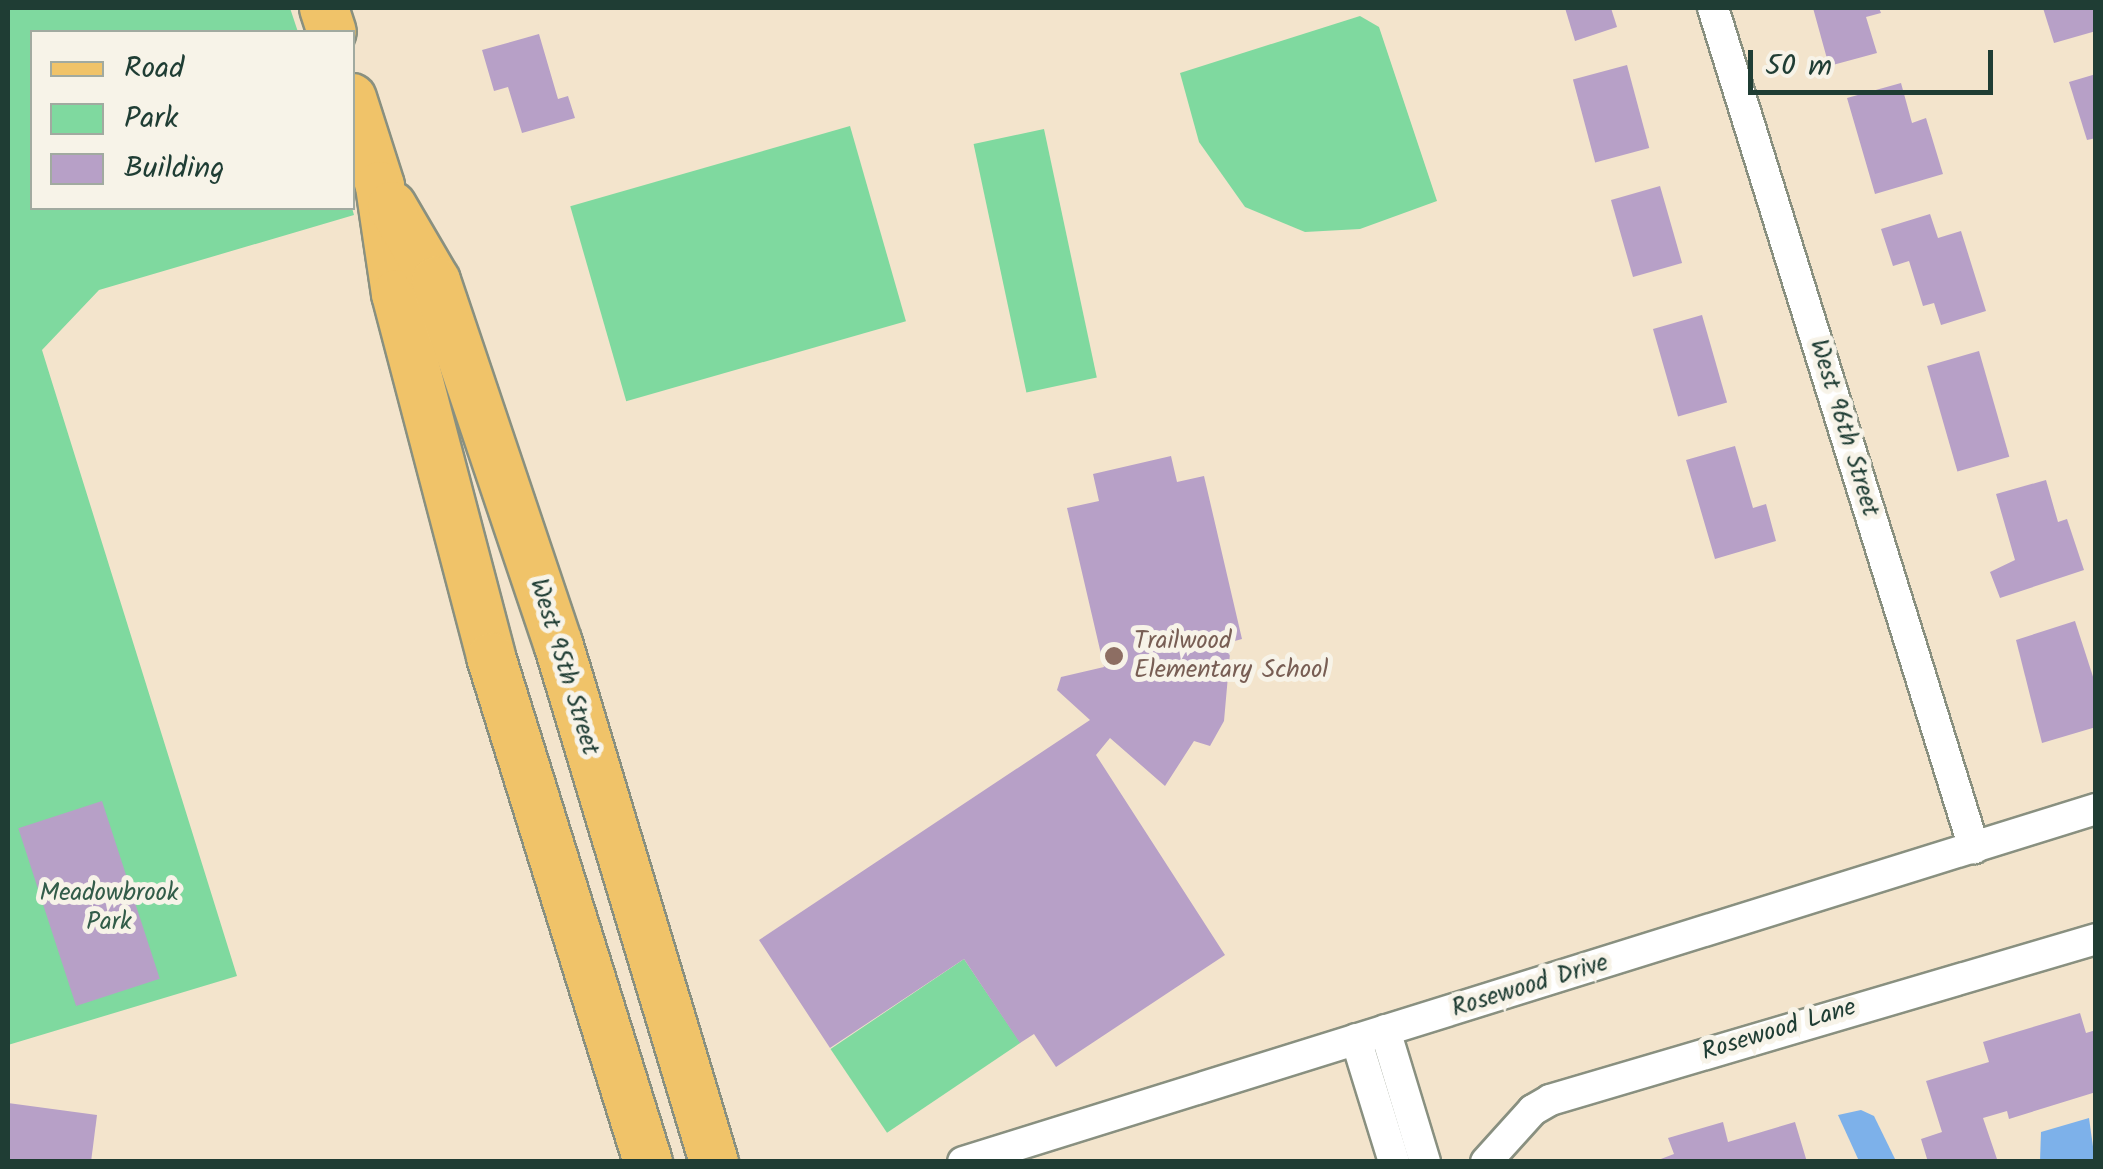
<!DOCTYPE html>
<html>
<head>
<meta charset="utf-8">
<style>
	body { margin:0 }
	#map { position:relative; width:2103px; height:1169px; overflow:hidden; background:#f3e4cc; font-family:Kalam,sans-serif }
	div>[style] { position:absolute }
	.green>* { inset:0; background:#7fd99f; transform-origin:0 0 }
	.water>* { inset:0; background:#7db1ea }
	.building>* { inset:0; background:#b7a0c7; transform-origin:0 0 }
	.roads { filter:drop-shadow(2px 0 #899080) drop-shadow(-2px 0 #899080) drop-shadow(0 2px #899080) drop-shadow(0 -2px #899080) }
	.minor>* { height:30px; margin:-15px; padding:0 15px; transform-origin:15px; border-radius:15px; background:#fff }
	.primary>* { height:48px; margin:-24px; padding:0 24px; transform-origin:24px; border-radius:24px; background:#f0c369 }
	.dots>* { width:28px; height:28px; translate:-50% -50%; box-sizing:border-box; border:5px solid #f7f3e8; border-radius:50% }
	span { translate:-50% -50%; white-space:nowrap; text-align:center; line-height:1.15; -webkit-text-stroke:10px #f7f3e8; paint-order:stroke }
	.street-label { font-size:25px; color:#1f3d34 }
	.education-label { font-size:25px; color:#785e54 }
	.left { translate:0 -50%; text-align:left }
	.park-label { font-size:25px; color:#325c49 }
	.frame { position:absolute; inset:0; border:10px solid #1f3d34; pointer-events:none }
	.legend { position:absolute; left:30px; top:30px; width:325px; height:180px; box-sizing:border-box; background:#f7f3e8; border:2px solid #a1aaa0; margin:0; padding:12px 18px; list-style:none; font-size:30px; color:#1f3d34 }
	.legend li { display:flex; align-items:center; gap:20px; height:50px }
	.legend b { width:50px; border:2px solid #a1aaa0 }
	.scale { position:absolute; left:1748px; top:50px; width:245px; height:45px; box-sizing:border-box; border:5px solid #1f3d34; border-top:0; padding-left:12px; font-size:30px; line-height:35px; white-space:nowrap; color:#1f3d34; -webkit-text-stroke:8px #f7f3e8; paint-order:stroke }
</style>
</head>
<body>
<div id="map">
	<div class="green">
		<i style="clip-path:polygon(8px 8px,290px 8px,298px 32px,32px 32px,32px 208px,352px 208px,354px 215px,99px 290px,42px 350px,237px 976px,8px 1045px)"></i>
		<i style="clip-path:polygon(1360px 16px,1379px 27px,1437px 201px,1360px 229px,1305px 232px,1245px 207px,1199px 142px,1180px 73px)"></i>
		<i style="left:850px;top:126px;width:203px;height:291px;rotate:74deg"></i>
		<i style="left:1044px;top:129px;width:254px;height:72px;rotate:78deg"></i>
		<i style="left:964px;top:959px;width:101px;height:161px;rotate:56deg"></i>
	</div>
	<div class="water">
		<i style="clip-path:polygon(1861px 1110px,1874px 1116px,1896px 1161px,1859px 1161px,1838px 1115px)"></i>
		<i style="clip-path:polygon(2089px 1118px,2095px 1161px,2040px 1161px,2041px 1132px)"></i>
	</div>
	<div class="building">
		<i style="clip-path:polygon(1565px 8px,1611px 8px,1617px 27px,1575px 41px)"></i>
		<i style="clip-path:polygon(1813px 8px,1879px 8px,1881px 13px,1866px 17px,1877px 53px,1829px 66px)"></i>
		<i style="clip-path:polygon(2043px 8px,2096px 8px,2096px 31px,2054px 43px)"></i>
		<i style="clip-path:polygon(539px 34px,558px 99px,568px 96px,575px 118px,522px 133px,508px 87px,494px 91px,482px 50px)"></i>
		<i style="left:1627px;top:65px;width:86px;height:56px;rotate:75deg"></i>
		<i style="clip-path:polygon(2096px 74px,2096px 138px,2087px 140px,2069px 82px)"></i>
		<i style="clip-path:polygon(1901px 83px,1912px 123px,1926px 118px,1943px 174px,1875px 194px,1847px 98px)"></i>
		<i style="left:1660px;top:186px;width:80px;height:51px;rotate:74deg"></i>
		<i style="clip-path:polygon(1930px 214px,1938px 238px,1961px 231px,1986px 311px,1941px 325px,1934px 303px,1923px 306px,1909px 261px,1893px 266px,1881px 229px)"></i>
		<i style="left:1702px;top:315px;width:91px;height:51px;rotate:74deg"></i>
		<i style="left:1979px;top:351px;width:110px;height:54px;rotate:74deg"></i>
		<i style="clip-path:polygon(1735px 446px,1753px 508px,1766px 504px,1776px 541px,1715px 559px,1686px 460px)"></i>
		<i style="clip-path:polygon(1171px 456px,1177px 482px,1204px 476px,1242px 639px,1231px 642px,1224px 721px,1210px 746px,1194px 741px,1165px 786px,1110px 738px,1096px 755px,1225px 955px,1056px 1067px,1034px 1034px,1020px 1043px,964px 959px,830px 1048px,759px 940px,1090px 720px,1057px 690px,1061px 677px,1104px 667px,1067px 508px,1099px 501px,1093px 474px)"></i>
		<i style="clip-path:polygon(2046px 480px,2058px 522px,2067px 519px,2084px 570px,2000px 598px,1990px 572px,2015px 560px,1996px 494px)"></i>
		<i style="clip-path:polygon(2075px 621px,2096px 686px,2096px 727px,2042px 743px,2016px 640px)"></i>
		<i style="left:102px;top:801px;width:187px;height:88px;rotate:72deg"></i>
		<i style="clip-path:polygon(2080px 1013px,2086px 1033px,2096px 1030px,2096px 1092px,2009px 1119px,2007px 1111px,1983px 1118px,1998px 1162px,1928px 1162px,1921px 1139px,1942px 1132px,1926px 1081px,1989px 1062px,1983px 1042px)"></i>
		<i style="clip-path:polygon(8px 1103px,97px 1115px,91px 1162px,8px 1162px)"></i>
		<i style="clip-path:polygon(1723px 1122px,1728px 1142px,1795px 1122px,1807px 1162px,1653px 1162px,1674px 1154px,1668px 1138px)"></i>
	</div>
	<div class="roads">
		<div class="minor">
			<i style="left:1713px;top:8px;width:880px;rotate:72.74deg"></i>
			<i style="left:1385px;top:1030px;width:138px;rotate:73.1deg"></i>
			<i style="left:1356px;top:1039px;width:129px;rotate:72.8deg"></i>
			<i style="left:963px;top:1162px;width:1187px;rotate:-17.31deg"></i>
			<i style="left:1486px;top:1162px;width:70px;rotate:-47.9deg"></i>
			<i style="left:1533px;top:1110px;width:20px;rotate:-30deg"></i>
			<i style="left:1550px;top:1100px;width:569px;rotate:-16.43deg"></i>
		</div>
		<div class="primary">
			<i style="left:324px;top:8px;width:25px;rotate:72deg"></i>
			<i style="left:352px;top:98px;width:92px;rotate:72.3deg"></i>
			<i style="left:380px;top:186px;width:109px;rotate:81.6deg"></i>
			<i style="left:396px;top:294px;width:375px;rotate:75.3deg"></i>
			<i style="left:491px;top:657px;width:529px;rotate:72.73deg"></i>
			<i style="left:392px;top:206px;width:87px;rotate:59.6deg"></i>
			<i style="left:436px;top:281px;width:382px;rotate:71.4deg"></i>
			<i style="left:558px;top:643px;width:542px;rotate:73.27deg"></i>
		</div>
	</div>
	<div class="dots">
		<i style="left:1114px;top:656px;background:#8d6e63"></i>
	</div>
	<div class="street-label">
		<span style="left:1844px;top:428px;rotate:73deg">West 96th Street</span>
		<span style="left:564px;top:667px;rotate:73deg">West 95th Street</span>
		<span style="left:1530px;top:986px;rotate:-17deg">Rosewood Drive</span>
		<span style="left:1779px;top:1030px;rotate:-17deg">Rosewood Lane</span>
	</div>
	<div class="education-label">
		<span class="left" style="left:1134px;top:656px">Trailwood<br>Elementary School</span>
	</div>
	<div class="park-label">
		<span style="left:109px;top:908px">Meadowbrook<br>Park</span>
	</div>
	<div class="frame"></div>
	<ul class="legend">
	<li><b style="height:12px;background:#f0c369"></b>Road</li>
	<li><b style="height:28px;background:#7fd99f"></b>Park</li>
	<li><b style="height:28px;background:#b7a0c7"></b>Building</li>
	</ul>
	<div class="scale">50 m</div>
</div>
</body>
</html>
